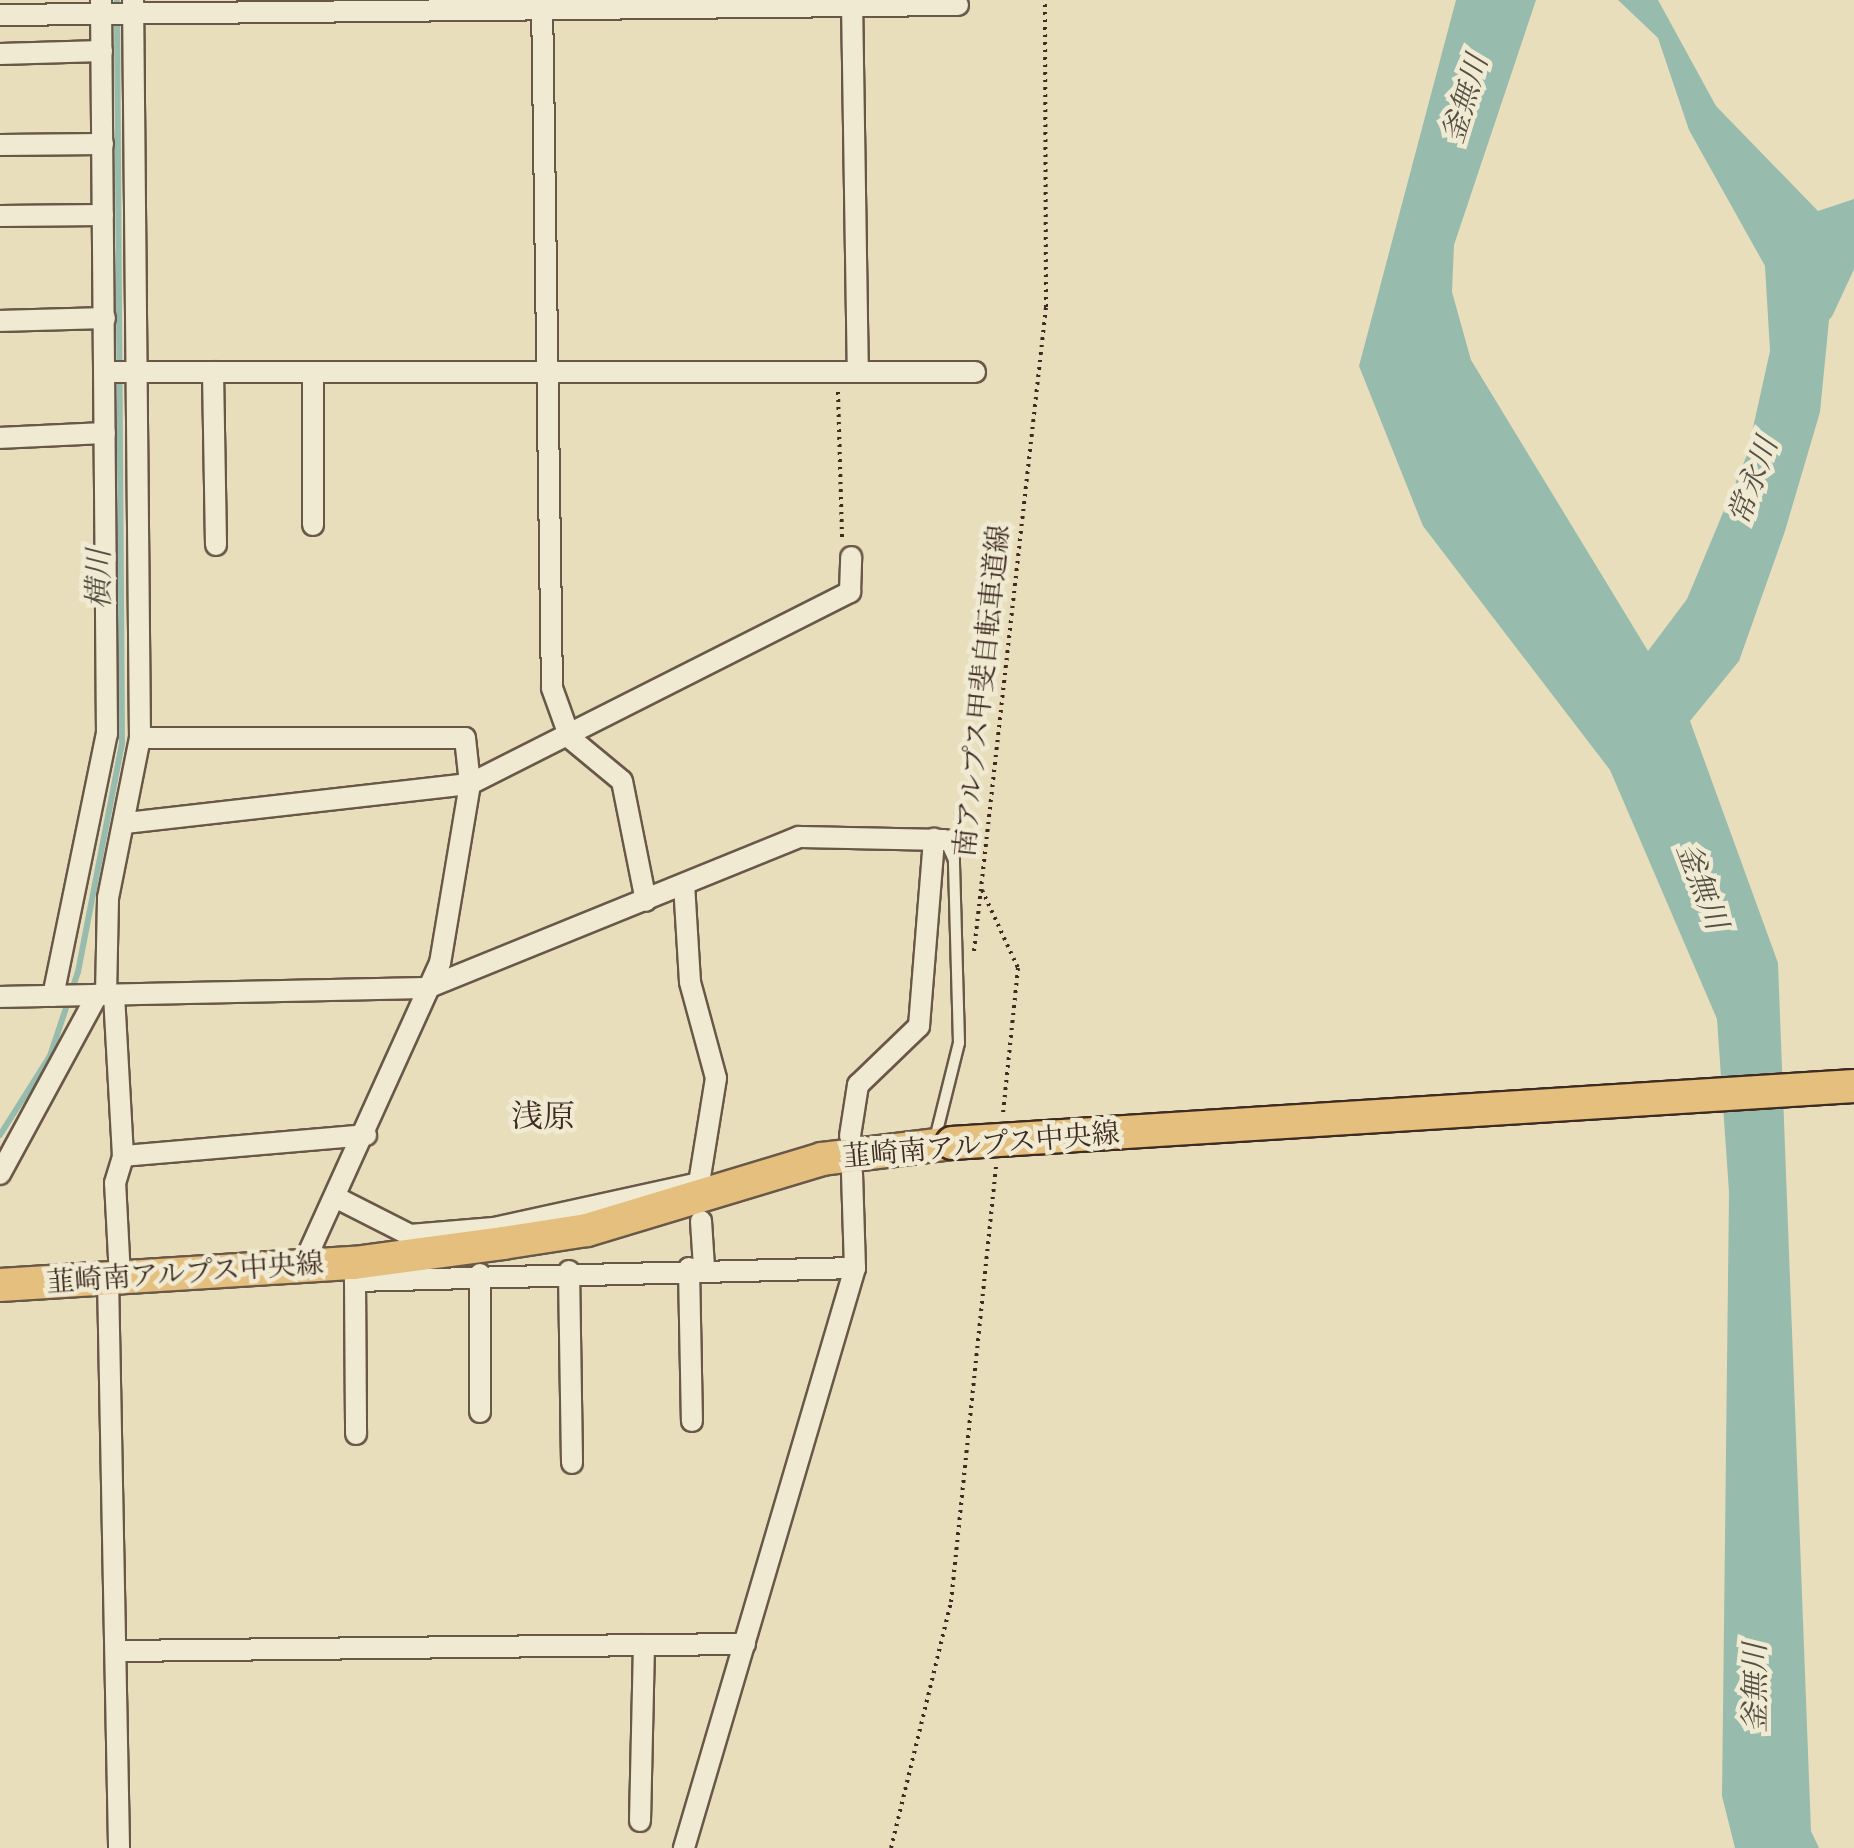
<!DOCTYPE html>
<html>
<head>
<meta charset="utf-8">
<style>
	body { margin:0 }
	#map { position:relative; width:1854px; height:1848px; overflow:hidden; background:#e8debc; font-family:Alegreya,"Noto Serif JP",serif }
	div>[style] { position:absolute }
	.water>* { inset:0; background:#97bcae }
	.stream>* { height:6px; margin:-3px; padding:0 3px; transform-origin:3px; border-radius:3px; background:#97bcae }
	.river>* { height:38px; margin:-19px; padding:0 19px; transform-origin:19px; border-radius:19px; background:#97bcae }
	.path>* { height:4px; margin-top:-2px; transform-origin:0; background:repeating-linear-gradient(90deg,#3f2b21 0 2.5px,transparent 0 7.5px) }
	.roads { filter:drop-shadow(2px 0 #695848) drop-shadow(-2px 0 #695848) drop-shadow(0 2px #695848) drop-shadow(0 -2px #695848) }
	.lane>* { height:10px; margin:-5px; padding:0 5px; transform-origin:5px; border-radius:5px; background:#f0ead3 }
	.street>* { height:20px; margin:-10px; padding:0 10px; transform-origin:10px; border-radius:10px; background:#f0ead3 }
	.primary>* { height:32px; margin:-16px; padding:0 16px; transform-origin:16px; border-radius:16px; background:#e4bf7e }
	.bridges { filter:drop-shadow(2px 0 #3f2b21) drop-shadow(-2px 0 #3f2b21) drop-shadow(0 2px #3f2b21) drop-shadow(0 -2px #3f2b21) }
	.primary-bridge>* { height:32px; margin:-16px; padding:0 16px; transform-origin:16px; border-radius:16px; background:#e4bf7e }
	span { translate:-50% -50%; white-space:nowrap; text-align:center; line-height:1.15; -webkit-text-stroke:9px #f0ead3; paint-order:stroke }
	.street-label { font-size:28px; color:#3f2b21 }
	.water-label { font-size:30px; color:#554f44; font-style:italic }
	.quarter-label { font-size:32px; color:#3f2b21 }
</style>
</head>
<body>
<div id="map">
	<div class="water">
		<i style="clip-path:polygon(1456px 0,1536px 0,1454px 245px,1452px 292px,1471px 360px,1648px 651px,1687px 599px,1747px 455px,1770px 351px,1765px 266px,1689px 130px,1658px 38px,1618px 0,1658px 0,1716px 106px,1818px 211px,1854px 199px,1854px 224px,1835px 259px,1820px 412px,1785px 531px,1739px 661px,1690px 721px,1778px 963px,1811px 1831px,1819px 1848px,1735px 1848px,1722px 1796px,1729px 1192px,1717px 1019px,1610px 770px,1423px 526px,1359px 366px)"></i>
	</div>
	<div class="stream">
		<i style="left:0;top:1135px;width:93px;rotate:-57.7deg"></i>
		<i style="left:50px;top:1056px;width:89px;rotate:-71.6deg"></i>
		<i style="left:78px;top:972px;width:232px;rotate:-79.1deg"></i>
		<i style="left:122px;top:744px;width:744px;rotate:-90.39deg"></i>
	</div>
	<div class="river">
		<i style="left:1816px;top:306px;width:90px;rotate:-65.1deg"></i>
	</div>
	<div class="path">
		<i style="left:838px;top:392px;width:146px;rotate:88.4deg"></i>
		<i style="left:982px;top:890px;width:86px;rotate:65.2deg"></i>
		<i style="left:1018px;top:968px;width:145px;rotate:95.9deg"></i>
		<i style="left:974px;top:951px;width:648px;rotate:-83.62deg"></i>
		<i style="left:1046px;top:307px;width:307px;rotate:-90.2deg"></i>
		<i style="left:891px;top:1848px;width:253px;rotate:-76.3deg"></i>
		<i style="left:951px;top:1602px;width:438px;rotate:-84.1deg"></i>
	</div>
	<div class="roads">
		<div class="lane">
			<i style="left:935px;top:1139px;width:99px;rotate:-76deg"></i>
			<i style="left:959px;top:1043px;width:183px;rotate:-91.6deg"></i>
			<i style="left:954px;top:860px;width:22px;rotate:-114deg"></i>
		</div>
		<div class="street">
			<i style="left:542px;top:0;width:688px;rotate:89.17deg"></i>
			<i style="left:552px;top:688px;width:53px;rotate:70.2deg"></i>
			<i style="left:570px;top:738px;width:67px;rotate:39.6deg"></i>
			<i style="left:622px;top:781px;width:122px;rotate:78.7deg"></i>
			<i style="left:852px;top:0;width:372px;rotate:89.1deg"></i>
			<i style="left:0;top:15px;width:958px;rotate:-0.6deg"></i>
			<i style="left:0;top:54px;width:102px;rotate:-1.7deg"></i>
			<i style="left:0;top:145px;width:103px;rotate:-0.6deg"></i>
			<i style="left:0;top:216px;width:103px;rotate:-0.6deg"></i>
			<i style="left:0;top:321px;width:105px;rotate:-1.6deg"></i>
			<i style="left:105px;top:372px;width:870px"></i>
			<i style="left:213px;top:372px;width:173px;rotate:89deg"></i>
			<i style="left:313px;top:372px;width:153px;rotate:90deg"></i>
			<i style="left:0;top:438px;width:105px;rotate:-2.7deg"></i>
			<i style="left:140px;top:738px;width:325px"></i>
			<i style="left:465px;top:738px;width:46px;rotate:83.8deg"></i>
			<i style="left:470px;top:784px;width:181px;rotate:99.5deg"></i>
			<i style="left:440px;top:963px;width:329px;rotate:114.4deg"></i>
			<i style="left:126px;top:823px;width:346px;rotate:-6.5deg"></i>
			<i style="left:470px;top:784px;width:426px;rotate:-26.8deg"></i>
			<i style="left:850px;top:592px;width:35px;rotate:-88deg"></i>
			<i style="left:106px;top:995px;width:97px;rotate:-88.8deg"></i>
			<i style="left:108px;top:898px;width:163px;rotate:-78.7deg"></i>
			<i style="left:140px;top:738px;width:738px;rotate:-90.54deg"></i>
			<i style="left:114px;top:995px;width:161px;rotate:86.8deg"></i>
			<i style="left:123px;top:1156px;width:244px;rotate:-4.9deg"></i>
			<i style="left:53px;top:996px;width:268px;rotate:-78.4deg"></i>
			<i style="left:107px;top:734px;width:734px;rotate:-90.47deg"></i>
			<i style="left:0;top:997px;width:427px;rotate:-1.2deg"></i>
			<i style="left:427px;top:988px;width:401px;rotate:-22.1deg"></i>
			<i style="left:799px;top:837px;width:146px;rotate:1.2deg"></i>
			<i style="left:850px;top:1136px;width:52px;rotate:-81.1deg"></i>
			<i style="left:858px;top:1085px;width:85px;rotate:-44deg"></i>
			<i style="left:919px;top:1026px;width:188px;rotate:-85.4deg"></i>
			<i style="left:852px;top:1173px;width:95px;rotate:88.2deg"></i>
			<i style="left:0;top:1174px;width:204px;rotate:-61.5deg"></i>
			<i style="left:335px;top:1197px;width:84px;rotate:26.9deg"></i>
			<i style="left:410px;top:1235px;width:84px;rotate:-4.8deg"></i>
			<i style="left:494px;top:1228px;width:210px;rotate:-12.4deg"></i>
			<i style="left:699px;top:1183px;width:106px;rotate:-80.8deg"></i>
			<i style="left:716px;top:1078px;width:99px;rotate:-105.2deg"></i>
			<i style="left:690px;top:982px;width:97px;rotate:-93.5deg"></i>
			<i style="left:701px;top:1221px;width:46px;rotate:86.3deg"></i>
			<i style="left:354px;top:1263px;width:18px;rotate:87deg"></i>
			<i style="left:355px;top:1281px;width:500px;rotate:-1.49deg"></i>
			<i style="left:855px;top:1268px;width:605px;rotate:106.43deg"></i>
			<i style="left:689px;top:1268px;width:153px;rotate:88.9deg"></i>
			<i style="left:569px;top:1271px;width:192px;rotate:89.1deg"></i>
			<i style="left:480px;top:1274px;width:138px;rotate:90deg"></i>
			<i style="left:120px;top:1277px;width:94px;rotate:-93deg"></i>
			<i style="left:115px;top:1183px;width:28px;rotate:-73deg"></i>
			<i style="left:108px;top:1278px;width:570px;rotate:88.89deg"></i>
			<i style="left:355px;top:1281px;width:153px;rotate:89.6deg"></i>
			<i style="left:117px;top:1651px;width:628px;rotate:-0.64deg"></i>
			<i style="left:640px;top:1821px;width:176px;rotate:-88.7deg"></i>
		</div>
		<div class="primary">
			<i style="left:0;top:1285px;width:355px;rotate:-3.6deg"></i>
			<i style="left:354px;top:1263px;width:150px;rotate:-7.6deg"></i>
			<i style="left:503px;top:1243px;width:85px;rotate:-8.8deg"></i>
			<i style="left:587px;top:1230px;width:245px;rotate:-16.8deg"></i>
			<i style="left:822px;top:1159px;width:131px;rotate:-7deg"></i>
		</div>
	</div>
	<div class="bridges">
		<div class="primary-bridge">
			<i style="left:952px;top:1143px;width:904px;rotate:-3.62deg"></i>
		</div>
	</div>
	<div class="street-label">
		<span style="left:982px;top:691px;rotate:-84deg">南アルプス甲斐自転車道線</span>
		<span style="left:981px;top:1145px;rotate:-5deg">韮崎南アルプス中央線</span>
		<span style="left:185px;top:1273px;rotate:-4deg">韮崎南アルプス中央線</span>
	</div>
	<div class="water-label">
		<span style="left:1465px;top:99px;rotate:-73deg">釜無川</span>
		<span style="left:1753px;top:481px;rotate:-70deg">常永川</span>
		<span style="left:99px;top:579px;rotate:-90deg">横川</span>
		<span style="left:1702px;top:886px;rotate:69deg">釜無川</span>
		<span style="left:1755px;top:1688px;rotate:-90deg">釜無川</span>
	</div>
	<div class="quarter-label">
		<span style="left:543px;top:1116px">浅原</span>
	</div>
</div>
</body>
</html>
